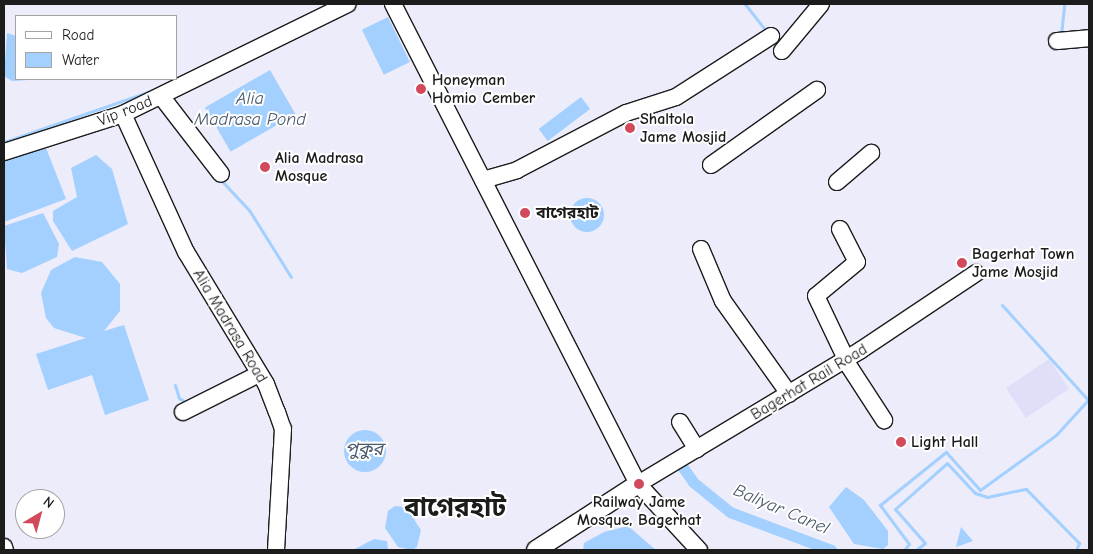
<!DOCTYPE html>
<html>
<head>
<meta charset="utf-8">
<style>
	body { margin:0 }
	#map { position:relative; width:1093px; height:554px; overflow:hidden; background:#ececfb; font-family:"Comic Neue","Noto Sans Bengali",sans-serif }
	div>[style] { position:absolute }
	.built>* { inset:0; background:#dfdff9; transform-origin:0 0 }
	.water>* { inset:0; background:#a3d0fe; transform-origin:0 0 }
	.round { border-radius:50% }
	.stream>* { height:3px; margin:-1.5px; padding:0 1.5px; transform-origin:1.5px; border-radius:1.5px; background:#a3d0fe }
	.canal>* { height:11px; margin:-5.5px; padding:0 5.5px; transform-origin:5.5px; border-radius:5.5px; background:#a3d0fe }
	.roads { filter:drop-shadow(1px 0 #1c1c1c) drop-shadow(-1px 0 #1c1c1c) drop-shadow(0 1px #1c1c1c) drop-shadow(0 -1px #1c1c1c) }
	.secondary>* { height:16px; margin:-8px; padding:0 8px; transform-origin:8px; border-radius:8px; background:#fff }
	.primary>* { height:18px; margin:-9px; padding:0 9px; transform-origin:9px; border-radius:9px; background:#fff }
	.dots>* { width:14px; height:14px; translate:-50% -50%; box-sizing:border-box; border:2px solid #fff; border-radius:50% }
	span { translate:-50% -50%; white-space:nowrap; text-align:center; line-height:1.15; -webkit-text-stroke:4px #fff; paint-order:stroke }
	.poi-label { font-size:16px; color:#1c1c1c; font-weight:700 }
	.left { translate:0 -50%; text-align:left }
	.street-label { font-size:16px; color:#1c1c1c }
	.water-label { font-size:18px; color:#4b5b6b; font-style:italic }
	.town-label { font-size:26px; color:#1c1c1c; font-weight:700 }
	.frame { position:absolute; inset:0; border:5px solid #1c1c1c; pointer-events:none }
	.legend { position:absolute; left:15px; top:15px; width:162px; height:65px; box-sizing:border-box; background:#fff; border:1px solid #a4a4a4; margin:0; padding:6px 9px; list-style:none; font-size:15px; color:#1c1c1c }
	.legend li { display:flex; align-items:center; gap:10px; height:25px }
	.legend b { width:25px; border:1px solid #a4a4a4 }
	.north { position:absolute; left:15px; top:489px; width:50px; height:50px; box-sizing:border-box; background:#fff; border:1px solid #a4a4a4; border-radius:50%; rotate:37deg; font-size:14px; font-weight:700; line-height:20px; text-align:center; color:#1c1c1c }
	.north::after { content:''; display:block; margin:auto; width:18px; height:22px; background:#d1495b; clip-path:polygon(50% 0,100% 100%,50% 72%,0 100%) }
</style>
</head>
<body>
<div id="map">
	<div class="built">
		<i style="left:1049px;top:359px;width:36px;height:52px;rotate:56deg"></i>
	</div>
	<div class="water">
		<i style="left:388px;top:17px;width:50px;height:29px;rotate:64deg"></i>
		<i style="clip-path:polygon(7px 33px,16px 36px,16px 79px,28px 80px,12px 81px,4px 76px)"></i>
		<i style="left:270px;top:70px;width:51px;height:75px;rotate:60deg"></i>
		<i style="left:581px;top:97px;width:15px;height:53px;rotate:53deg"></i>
		<i style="clip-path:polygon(39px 147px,46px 148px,66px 199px,4px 222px,4px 159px)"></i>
		<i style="clip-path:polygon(96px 155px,112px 169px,128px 224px,72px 251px,53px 221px,53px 211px,77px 197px,71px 168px)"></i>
		<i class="round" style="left:570px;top:198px;width:34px;height:34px"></i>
		<i style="clip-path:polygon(43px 213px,59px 244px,57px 257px,22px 273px,7px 269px,4px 226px)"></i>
		<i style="clip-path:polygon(75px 257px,102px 262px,120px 284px,120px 311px,104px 331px,124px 325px,149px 400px,105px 415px,92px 375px,48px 390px,36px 354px,86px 338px,54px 328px,46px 318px,41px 293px,51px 270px)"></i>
		<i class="round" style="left:344px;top:430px;width:42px;height:42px"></i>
		<i style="clip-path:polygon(846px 487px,864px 500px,888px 531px,888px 545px,883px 549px,854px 544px,829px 507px)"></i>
		<i style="clip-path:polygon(395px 506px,406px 507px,421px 530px,417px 547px,412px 550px,398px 547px,385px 528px,388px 511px)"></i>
		<i style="clip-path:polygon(628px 526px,656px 550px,583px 550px,584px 543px,604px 532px)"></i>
		<i style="clip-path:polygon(961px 527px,973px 541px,956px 547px)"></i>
		<i style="clip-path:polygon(374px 539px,387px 541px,388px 549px,353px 550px)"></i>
	</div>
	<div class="stream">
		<i style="left:745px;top:4px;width:37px;rotate:52deg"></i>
		<i style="left:1061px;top:35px;width:31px;rotate:-84deg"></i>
		<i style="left:158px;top:105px;width:48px;rotate:52.7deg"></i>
		<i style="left:4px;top:142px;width:164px;rotate:-19.2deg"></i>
		<i style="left:220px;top:179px;width:42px;rotate:46.9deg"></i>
		<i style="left:249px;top:210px;width:79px;rotate:57.9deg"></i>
		<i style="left:1002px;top:305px;width:128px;rotate:47.8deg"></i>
		<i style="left:175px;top:385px;width:14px;rotate:73deg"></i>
		<i style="left:179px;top:398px;width:9px;rotate:32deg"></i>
		<i style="left:904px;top:550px;width:8px;rotate:-50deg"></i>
		<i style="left:909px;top:544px;width:49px;rotate:-126.6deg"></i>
		<i style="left:880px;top:505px;width:85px;rotate:-38.8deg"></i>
		<i style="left:946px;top:452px;width:51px;rotate:48.2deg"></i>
		<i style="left:980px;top:490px;width:94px;rotate:-35.9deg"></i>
		<i style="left:1056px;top:435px;width:47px;rotate:-47.6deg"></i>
		<i style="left:916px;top:550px;width:11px;rotate:-38deg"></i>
		<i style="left:925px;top:543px;width:45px;rotate:-131.4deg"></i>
		<i style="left:895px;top:509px;width:69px;rotate:-41.5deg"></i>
		<i style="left:947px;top:463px;width:41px;rotate:47deg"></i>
		<i style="left:975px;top:493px;width:13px;rotate:18deg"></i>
		<i style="left:987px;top:497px;width:40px;rotate:-12deg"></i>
		<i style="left:1026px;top:489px;width:76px;rotate:45.5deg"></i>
		<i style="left:1079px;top:543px;width:8px;rotate:113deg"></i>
	</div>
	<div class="canal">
		<i style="left:677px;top:459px;width:28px;rotate:55deg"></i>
		<i style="left:693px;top:482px;width:48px;rotate:39deg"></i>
		<i style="left:730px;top:512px;width:108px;rotate:20.6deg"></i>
	</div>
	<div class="roads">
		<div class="secondary">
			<i style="left:393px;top:4px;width:539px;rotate:62.96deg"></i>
			<i style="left:638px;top:484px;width:90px;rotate:47.3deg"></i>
			<i style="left:1057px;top:41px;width:32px;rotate:-5deg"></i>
			<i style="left:782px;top:51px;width:61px;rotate:-50.3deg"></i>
			<i style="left:161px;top:96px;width:98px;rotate:52.4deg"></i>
			<i style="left:123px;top:114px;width:152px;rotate:65.5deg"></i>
			<i style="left:186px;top:252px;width:154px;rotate:58.8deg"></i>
			<i style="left:266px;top:384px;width:30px;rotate:69deg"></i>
			<i style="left:277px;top:412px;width:18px;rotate:71deg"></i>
			<i style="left:283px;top:429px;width:121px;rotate:93.3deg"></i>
			<i style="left:4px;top:152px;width:125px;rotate:-17.7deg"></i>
			<i style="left:123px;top:114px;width:250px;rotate:-26.1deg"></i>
			<i style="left:711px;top:165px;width:130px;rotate:-35.3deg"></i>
			<i style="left:483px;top:180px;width:35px;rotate:-16deg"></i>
			<i style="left:517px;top:170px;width:123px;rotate:-27.6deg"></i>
			<i style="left:626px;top:113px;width:52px;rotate:-17.7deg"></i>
			<i style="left:676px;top:97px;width:113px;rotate:-32.7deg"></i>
			<i style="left:837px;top:182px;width:45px;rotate:-40.5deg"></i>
			<i style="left:840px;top:229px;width:37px;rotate:63deg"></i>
			<i style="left:857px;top:262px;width:53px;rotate:140.3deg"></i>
			<i style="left:816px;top:296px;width:70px;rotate:64.5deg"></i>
			<i style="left:701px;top:249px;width:56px;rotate:67.1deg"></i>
			<i style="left:723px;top:301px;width:114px;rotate:54.6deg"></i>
			<i style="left:845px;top:360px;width:72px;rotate:57deg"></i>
			<i style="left:183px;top:412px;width:85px;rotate:-26.6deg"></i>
			<i style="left:680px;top:422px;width:32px;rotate:58deg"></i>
			<i style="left:638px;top:484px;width:260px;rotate:-31deg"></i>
			<i style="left:861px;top:350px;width:138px;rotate:-33.8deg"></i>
			<i style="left:4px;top:547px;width:3px;rotate:72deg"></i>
		</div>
		<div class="primary">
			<i style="left:536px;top:550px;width:121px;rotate:-32.9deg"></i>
		</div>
	</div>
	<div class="dots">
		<i style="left:421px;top:89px;background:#d1495b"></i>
		<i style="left:630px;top:128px;background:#d1495b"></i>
		<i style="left:265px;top:167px;background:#d1495b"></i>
		<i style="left:525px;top:213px;background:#d1495b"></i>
		<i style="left:962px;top:263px;background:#d1495b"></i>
		<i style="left:901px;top:442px;background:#d1495b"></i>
		<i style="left:639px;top:484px;background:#d1495b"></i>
	</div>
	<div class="poi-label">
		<span class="left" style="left:432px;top:89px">Honeyman<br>Homio Cember</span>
		<span class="left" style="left:640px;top:128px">Shaltola<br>Jame Mosjid</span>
		<span class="left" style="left:275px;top:167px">Alia Madrasa<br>Mosque</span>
		<span class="left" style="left:536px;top:213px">বাগেরহাট</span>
		<span class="left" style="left:972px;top:263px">Bagerhat Town<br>Jame Mosjid</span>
		<span class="left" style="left:911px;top:442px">Light Hall</span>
		<span style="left:639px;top:511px">Railway Jame<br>Mosque, Bagerhat</span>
	</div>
	<div class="street-label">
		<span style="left:125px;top:111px;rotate:-22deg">Vip road</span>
		<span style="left:230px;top:326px;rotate:59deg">Alia Madrasa Road</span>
		<span style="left:809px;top:382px;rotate:-31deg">Bagerhat Rail Road</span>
	</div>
	<div class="water-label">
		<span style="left:250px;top:110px">Alia<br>Madrasa Pond</span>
		<span style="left:364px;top:450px">পুকুর</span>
		<span style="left:781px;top:510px;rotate:23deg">Baliyar Canel</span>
	</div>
	<div class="town-label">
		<span style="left:455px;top:509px">বাগেরহাট</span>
	</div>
	<div class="frame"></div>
	<ul class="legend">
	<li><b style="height:6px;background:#fff"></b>Road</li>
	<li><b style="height:14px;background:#a3d0fe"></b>Water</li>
	</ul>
	<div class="north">N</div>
</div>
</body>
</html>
